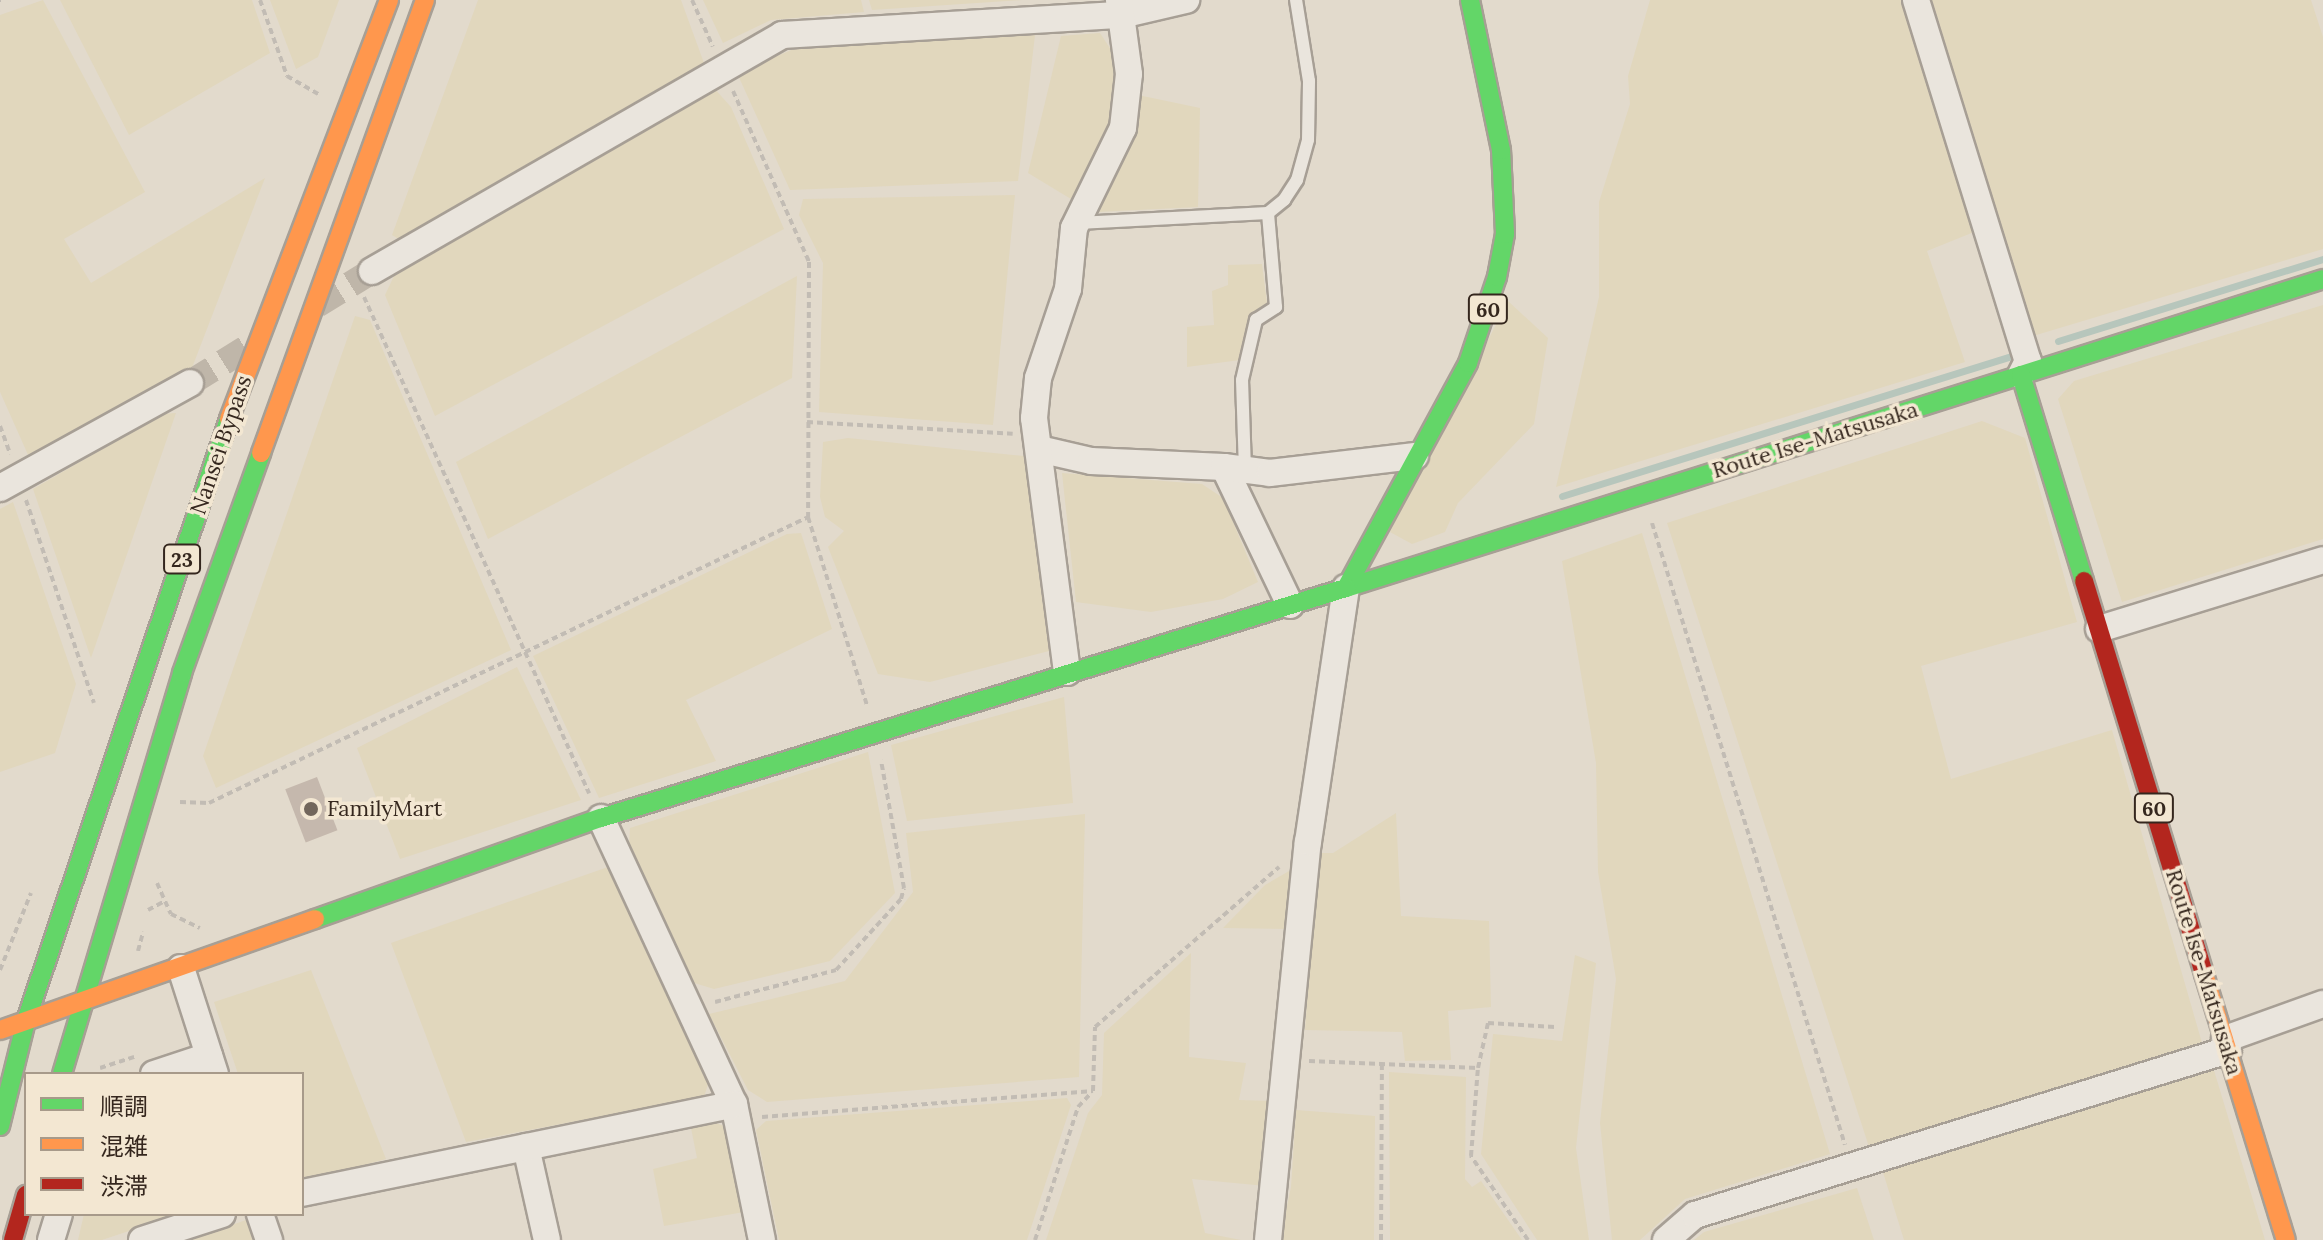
<!DOCTYPE html>
<html>
<head>
<meta charset="utf-8">
<style>
	body { margin:0 }
	#map { position:relative; width:2323px; height:1240px; overflow:hidden; background:#e2dacc; font-family:Lora,"Noto Sans JP",serif }
	div>[style] { position:absolute }
	.farmland>* { inset:0; background:#e1d7bd }
	.stream>* { height:7px; margin:-3.5px; padding:0 3.5px; transform-origin:3.5px; border-radius:3.5px; background:#b7c6bc }
	.building>* { inset:0; background:#c5b8ad; transform-origin:0 0 }
	.street-tunnel>* { height:26px; margin-top:-13px; transform-origin:0; background:repeating-linear-gradient(90deg,#bfb6a9 0 26px,transparent 0 39px) }
	.path>* { height:4px; margin-top:-2px; transform-origin:0; background:repeating-linear-gradient(90deg,#c2bcb4 0 6px,transparent 0 10px) }
	.roads { filter:drop-shadow(2px 0 #a79f95) drop-shadow(-2px 0 #a79f95) drop-shadow(0 2px #a79f95) drop-shadow(0 -2px #a79f95) }
	.lane>* { height:12px; margin:-6px; padding:0 6px; transform-origin:6px; border-radius:6px; background:#eae5dd }
	.street>* { height:26px; margin:-13px; padding:0 13px; transform-origin:13px; border-radius:13px; background:#eae5dd }
	.fast>* { height:18px; margin:-9px; padding:0 9px; transform-origin:9px; border-radius:9px; background:#63d668 }
	.slow>* { height:18px; margin:-9px; padding:0 9px; transform-origin:9px; border-radius:9px; background:#ff974d }
	.jam>* { height:18px; margin:-9px; padding:0 9px; transform-origin:9px; border-radius:9px; background:#b3261e }
	.dots>* { width:22px; height:22px; translate:-50% -50%; box-sizing:border-box; border:4px solid #f3e7d2; border-radius:50% }
	span { translate:-50% -50%; white-space:nowrap; text-align:center; line-height:1.15; -webkit-text-stroke:7px #f3e7d2; paint-order:stroke }
	.shield-label span { padding:2px 6px; background:#f3e7d2; border:2px solid; border-radius:6px; -webkit-text-stroke-width:0 }
	.shield-label { font-size:20px; color:#35271e; font-weight:700 }
	.street-label { font-size:22px; color:#35271e }
	.poi-label { font-size:22px; color:#35271e }
	.left { translate:0 -50%; text-align:left }
	.legend { position:absolute; left:24px; top:1072px; width:280px; height:144px; box-sizing:border-box; background:#f3e7d2; border:2px solid #a79a8a; margin:0; padding:10px 14px; list-style:none; font-size:24px; color:#35271e }
	.legend li { display:flex; align-items:center; gap:16px; height:40px }
	.legend b { width:40px; border:2px solid #a79a8a }
</style>
</head>
<body>
<div id="map">
	<div class="farmland">
		<i style="clip-path:polygon(43px 0,145px 192px,64px 239px,91px 283px,265px 178px,190px 373px,29px 457px,0 392px,0 15px)"></i>
		<i style="clip-path:polygon(60px 0,252px 0,270px 53px,129px 135px)"></i>
		<i style="clip-path:polygon(270px 0,339px 0,318px 57px,296px 69px)"></i>
		<i style="clip-path:polygon(478px 0,681px 0,704px 63px,402px 241px,392px 235px)"></i>
		<i style="clip-path:polygon(703px 0,861px 0,864px 12px,771px 20px,723px 43px)"></i>
		<i style="clip-path:polygon(869px 0,1022px 0,872px 10px)"></i>
		<i style="clip-path:polygon(1650px 0,1901px 0,1974px 232px,1927px 251px,1965px 362px,1556px 487px,1599px 297px,1599px 202px,1630px 104px,1628px 76px)"></i>
		<i style="clip-path:polygon(1932px 0,2311px 0,2323px 37px,2323px 249px,2033px 336px)"></i>
		<i style="clip-path:polygon(1100px 33px,1115px 56px,1109px 132px,1071px 199px,1028px 173px,1061px 36px)"></i>
		<i style="clip-path:polygon(1035px 35px,1018px 181px,790px 190px,737px 73px,796px 48px)"></i>
		<i style="clip-path:polygon(714px 88px,731px 107px,784px 229px,435px 416px,385px 295px,394px 276px)"></i>
		<i style="clip-path:polygon(1138px 95px,1200px 108px,1198px 207px,1097px 212px,1114px 180px)"></i>
		<i style="clip-path:polygon(1015px 195px,993px 425px,819px 412px,823px 263px,799px 215px,803px 199px)"></i>
		<i style="clip-path:polygon(1262px 264px,1267px 303px,1251px 314px,1240px 360px,1187px 367px,1187px 327px,1214px 325px,1212px 291px,1228px 285px,1228px 265px)"></i>
		<i style="clip-path:polygon(797px 276px,792px 378px,488px 539px,456px 462px)"></i>
		<i style="clip-path:polygon(1508px 301px,1548px 338px,1534px 424px,1458px 503px,1445px 532px,1412px 544px,1390px 532px)"></i>
		<i style="clip-path:polygon(2323px 305px,2323px 539px,2122px 602px,2058px 399px,2074px 381px)"></i>
		<i style="clip-path:polygon(355px 316px,370px 320px,511px 650px,216px 788px,203px 756px)"></i>
		<i style="clip-path:polygon(176px 413px,91px 658px,33px 489px,163px 414px)"></i>
		<i style="clip-path:polygon(1982px 421px,2025px 438px,2077px 622px,1921px 666px,1951px 779px,2112px 730px,2202px 1043px,1869px 1147px,1667px 523px)"></i>
		<i style="clip-path:polygon(848px 438px,1024px 456px,1049px 651px,930px 682px,878px 674px,828px 547px,844px 531px,825px 517px,820px 497px,823px 442px)"></i>
		<i style="clip-path:polygon(1062px 473px,1202px 484px,1223px 498px,1258px 582px,1223px 599px,1151px 612px,1076px 602px)"></i>
		<i style="clip-path:polygon(13px 502px,76px 684px,55px 753px,0 772px,0 509px)"></i>
		<i style="clip-path:polygon(801px 533px,832px 629px,686px 700px,716px 761px,599px 798px,533px 656px,787px 534px)"></i>
		<i style="clip-path:polygon(1642px 533px,1830px 1154px,1685px 1199px,1640px 1240px,1612px 1240px,1600px 1123px,1616px 979px,1598px 872px,1596px 763px,1562px 561px)"></i>
		<i style="clip-path:polygon(517px 667px,581px 800px,400px 859px,357px 748px)"></i>
		<i style="clip-path:polygon(1064px 697px,1073px 803px,907px 821px,891px 745px)"></i>
		<i style="clip-path:polygon(868px 752px,895px 893px,830px 961px,714px 989px,691px 982px,629px 845px,630px 828px)"></i>
		<i style="clip-path:polygon(1396px 813px,1401px 916px,1489px 921px,1491px 1007px,1448px 1011px,1451px 1060px,1405px 1061px,1402px 1032px,1305px 1030px,1318px 853px,1333px 853px)"></i>
		<i style="clip-path:polygon(1085px 814px,1079px 1077px,767px 1102px,748px 1090px,709px 1014px,845px 981px,913px 892px,906px 833px)"></i>
		<i style="clip-path:polygon(608px 867px,709px 1081px,704px 1097px,466px 1142px,391px 943px)"></i>
		<i style="clip-path:polygon(1296px 867px,1290px 929px,1223px 928px,1265px 885px)"></i>
		<i style="clip-path:polygon(1191px 953px,1189px 1057px,1246px 1063px,1239px 1100px,1273px 1101px,1266px 1186px,1192px 1179px,1205px 1233px,1241px 1240px,1046px 1240px,1088px 1113px,1102px 1095px,1104px 1033px)"></i>
		<i style="clip-path:polygon(1575px 955px,1596px 963px,1576px 1148px,1589px 1240px,1537px 1240px,1481px 1154px,1493px 1034px,1562px 1041px)"></i>
		<i style="clip-path:polygon(311px 970px,386px 1159px,302px 1182px,302px 1074px,238px 1074px,214px 1002px)"></i>
		<i style="clip-path:polygon(2213px 1067px,2265px 1240px,1904px 1240px,1882px 1169px)"></i>
		<i style="clip-path:polygon(1389px 1072px,1466px 1077px,1465px 1179px,1472px 1187px,1481px 1181px,1522px 1240px,1390px 1240px)"></i>
		<i style="clip-path:polygon(1067px 1098px,1071px 1105px,1027px 1240px,779px 1240px,756px 1130px,766px 1121px)"></i>
		<i style="clip-path:polygon(1296px 1110px,1375px 1116px,1374px 1240px,1280px 1240px,1291px 1187px)"></i>
		<i style="clip-path:polygon(713px 1122px,727px 1127px,744px 1212px,664px 1226px,653px 1169px,697px 1158px,691px 1128px)"></i>
		<i style="clip-path:polygon(1857px 1188px,1874px 1240px,1694px 1240px,1704px 1232px)"></i>
		<i style="clip-path:polygon(84px 1214px,180px 1214px,102px 1240px,78px 1240px)"></i>
		<i style="clip-path:polygon(249px 1219px,256px 1240px,188px 1240px)"></i>
	</div>
	<div class="stream">
		<i style="left:2058px;top:341px;width:277px;rotate:-17.2deg"></i>
		<i style="left:1562px;top:496px;width:468px;rotate:-17.3deg"></i>
	</div>
	<div class="building">
		<i style="left:317px;top:777px;width:57px;height:34px;rotate:69deg"></i>
	</div>
	<div class="street-tunnel">
		<i style="left:317px;top:305px;width:65px;rotate:-31.7deg"></i>
		<i style="left:190px;top:383px;width:78px;rotate:-31.8deg"></i>
	</div>
	<div class="path">
		<i style="left:0;top:0;width:1px"></i>
		<i style="left:260px;top:0;width:81px;rotate:70.4deg"></i>
		<i style="left:287px;top:76px;width:36px;rotate:30deg"></i>
		<i style="left:692px;top:0;width:51px;rotate:65.9deg"></i>
		<i style="left:733px;top:91px;width:187px;rotate:66deg"></i>
		<i style="left:809px;top:262px;width:255px;rotate:90.2deg"></i>
		<i style="left:808px;top:517px;width:197px;rotate:72.6deg"></i>
		<i style="left:364px;top:297px;width:545px;rotate:65.6deg"></i>
		<i style="left:807px;top:422px;width:206px;rotate:3.3deg"></i>
		<i style="left:0;top:426px;width:30px;rotate:70deg"></i>
		<i style="left:26px;top:500px;width:214px;rotate:71.5deg"></i>
		<i style="left:1652px;top:523px;width:651px;rotate:72.76deg"></i>
		<i style="left:180px;top:802px;width:29px;rotate:2deg"></i>
		<i style="left:209px;top:803px;width:664px;rotate:-25.52deg"></i>
		<i style="left:157px;top:883px;width:34px;rotate:66deg"></i>
		<i style="left:171px;top:914px;width:32px;rotate:26deg"></i>
		<i style="left:148px;top:910px;width:17px;rotate:-28deg"></i>
		<i style="left:138px;top:951px;width:20px;rotate:-75deg"></i>
		<i style="left:0;top:970px;width:83px;rotate:-68.1deg"></i>
		<i style="left:715px;top:1002px;width:125px;rotate:-14.8deg"></i>
		<i style="left:836px;top:970px;width:96px;rotate:-47.5deg"></i>
		<i style="left:901px;top:899px;width:11px;rotate:-75deg"></i>
		<i style="left:904px;top:888px;width:130px;rotate:-100.2deg"></i>
		<i style="left:1309px;top:1061px;width:169px;rotate:2.4deg"></i>
		<i style="left:100px;top:1068px;width:36px;rotate:-18deg"></i>
		<i style="left:762px;top:1117px;width:332px;rotate:-4.5deg"></i>
		<i style="left:1093px;top:1091px;width:64px;rotate:-88.2deg"></i>
		<i style="left:1095px;top:1027px;width:244px;rotate:-41deg"></i>
		<i style="left:1035px;top:1240px;width:140px;rotate:-72.1deg"></i>
		<i style="left:1078px;top:1107px;width:19px;rotate:-47deg"></i>
		<i style="left:1381px;top:1240px;width:176px;rotate:-89.7deg"></i>
		<i style="left:1528px;top:1240px;width:102px;rotate:-124.2deg"></i>
		<i style="left:1471px;top:1156px;width:88px;rotate:-85.5deg"></i>
		<i style="left:1478px;top:1068px;width:46px;rotate:-77.5deg"></i>
		<i style="left:1488px;top:1023px;width:67px;rotate:3.4deg"></i>
	</div>
	<div class="roads">
		<div class="lane">
			<i style="left:1078px;top:223px;width:190px;rotate:-3deg"></i>
			<i style="left:1268px;top:213px;width:21px;rotate:-39deg"></i>
			<i style="left:1284px;top:200px;width:24px;rotate:-57deg"></i>
			<i style="left:1297px;top:180px;width:41px;rotate:-74.6deg"></i>
			<i style="left:1308px;top:140px;width:59px;rotate:-89deg"></i>
			<i style="left:1309px;top:81px;width:82px;rotate:-99.1deg"></i>
			<i style="left:1245px;top:470px;width:90px;rotate:-91.9deg"></i>
			<i style="left:1242px;top:380px;width:62px;rotate:-76.9deg"></i>
			<i style="left:1256px;top:320px;width:24px;rotate:-33deg"></i>
			<i style="left:1276px;top:307px;width:94px;rotate:-94.9deg"></i>
		</div>
		<div class="street">
			<i style="left:1916px;top:0;width:378px;rotate:72.8deg"></i>
			<i style="left:2028px;top:361px;width:16px;rotate:117deg"></i>
			<i style="left:372px;top:271px;width:473px;rotate:-29.9deg"></i>
			<i style="left:782px;top:35px;width:340px;rotate:-3.4deg"></i>
			<i style="left:1121px;top:15px;width:67px;rotate:-13deg"></i>
			<i style="left:1039px;top:449px;width:53px;rotate:13deg"></i>
			<i style="left:1091px;top:461px;width:133px;rotate:2.6deg"></i>
			<i style="left:1224px;top:467px;width:153px;rotate:64.4deg"></i>
			<i style="left:1224px;top:467px;width:46px;rotate:7.4deg"></i>
			<i style="left:1270px;top:473px;width:146px;rotate:-6.7deg"></i>
			<i style="left:0;top:488px;width:217px;rotate:-28.9deg"></i>
			<i style="left:2099px;top:629px;width:234px;rotate:-17.1deg"></i>
			<i style="left:1067px;top:672px;width:256px;rotate:-97.4deg"></i>
			<i style="left:1034px;top:418px;width:40px;rotate:-84.3deg"></i>
			<i style="left:1038px;top:378px;width:94px;rotate:-71.4deg"></i>
			<i style="left:1068px;top:289px;width:61px;rotate:-84.4deg"></i>
			<i style="left:1074px;top:228px;width:111px;rotate:-63.9deg"></i>
			<i style="left:1123px;top:128px;width:54px;rotate:-83.7deg"></i>
			<i style="left:1129px;top:74px;width:75px;rotate:-97.7deg"></i>
			<i style="left:601px;top:818px;width:315px;rotate:65.1deg"></i>
			<i style="left:734px;top:1104px;width:139px;rotate:78.4deg"></i>
			<i style="left:181px;top:968px;width:111px;rotate:72.2deg"></i>
			<i style="left:2225px;top:1039px;width:104px;rotate:-19.7deg"></i>
			<i style="left:154px;top:1074px;width:58px;rotate:-18.1deg"></i>
			<i style="left:526px;top:1147px;width:95px;rotate:77.3deg"></i>
			<i style="left:302px;top:1193px;width:441px;rotate:-11.6deg"></i>
			<i style="left:260px;top:1214px;width:28px;rotate:71deg"></i>
			<i style="left:51px;top:1240px;width:27px;rotate:-73deg"></i>
			<i style="left:142px;top:1240px;width:84px;rotate:-18deg"></i>
			<i style="left:1268px;top:1240px;width:400px;rotate:-84.3deg"></i>
			<i style="left:1308px;top:842px;width:257px;rotate:-81.5deg"></i>
			<i style="left:1666px;top:1240px;width:38px;rotate:-41deg"></i>
			<i style="left:1695px;top:1215px;width:558px;rotate:-17.2deg"></i>
		</div>
		<div class="fast">
			<i style="left:2021px;top:375px;width:317px;rotate:-17.6deg"></i>
			<i style="left:1346px;top:588px;width:708px;rotate:-17.51deg"></i>
			<i style="left:2021px;top:375px;width:215px;rotate:73deg"></i>
			<i style="left:1346px;top:588px;width:256px;rotate:-61.5deg"></i>
			<i style="left:1468px;top:363px;width:91px;rotate:-71.4deg"></i>
			<i style="left:1497px;top:277px;width:44px;rotate:-79.5deg"></i>
			<i style="left:1505px;top:234px;width:84px;rotate:-92.7deg"></i>
			<i style="left:1501px;top:150px;width:153px;rotate:-101.7deg"></i>
			<i style="left:315px;top:919px;width:303px;rotate:-19.5deg"></i>
			<i style="left:601px;top:818px;width:780px;rotate:-17.16deg"></i>
			<i style="left:62px;top:1074px;width:419px;rotate:-73.3deg"></i>
			<i style="left:182px;top:673px;width:234px;rotate:-70.2deg"></i>
			<i style="left:0;top:1126px;width:108px;rotate:-76.1deg"></i>
			<i style="left:26px;top:1021px;width:635px;rotate:-71.37deg"></i>
		</div>
		<div class="slow">
			<i style="left:229px;top:419px;width:449px;rotate:-69.1deg"></i>
			<i style="left:261px;top:453px;width:482px;rotate:-70.1deg"></i>
			<i style="left:2204px;top:974px;width:278px;rotate:72.9deg"></i>
			<i style="left:0;top:1030px;width:334px;rotate:-19.4deg"></i>
		</div>
		<div class="jam">
			<i style="left:2084px;top:581px;width:411px;rotate:73deg"></i>
			<i style="left:13px;top:1240px;width:47px;rotate:-73.9deg"></i>
		</div>
	</div>
	<div class="dots">
		<i style="left:311px;top:809px;background:#72665b"></i>
	</div>
	<div class="shield-label">
		<span style="left:1488px;top:309px">60</span>
		<span style="left:182px;top:559px">23</span>
		<span style="left:2154px;top:808px">60</span>
	</div>
	<div class="street-label">
		<span style="left:1815px;top:440px;rotate:-17deg">Route Ise-Matsusaka</span>
		<span style="left:221px;top:445px;rotate:-71deg">Nansei Bypass</span>
		<span style="left:2204px;top:972px;rotate:73deg">Route Ise-Matsusaka</span>
	</div>
	<div class="poi-label">
		<span class="left" style="left:327px;top:809px">FamilyMart</span>
	</div>
	<ul class="legend">
	<li><b style="height:10px;background:#63d668"></b>順調</li>
	<li><b style="height:10px;background:#ff974d"></b>混雑</li>
	<li><b style="height:10px;background:#b3261e"></b>渋滞</li>
	</ul>
</div>
</body>
</html>
